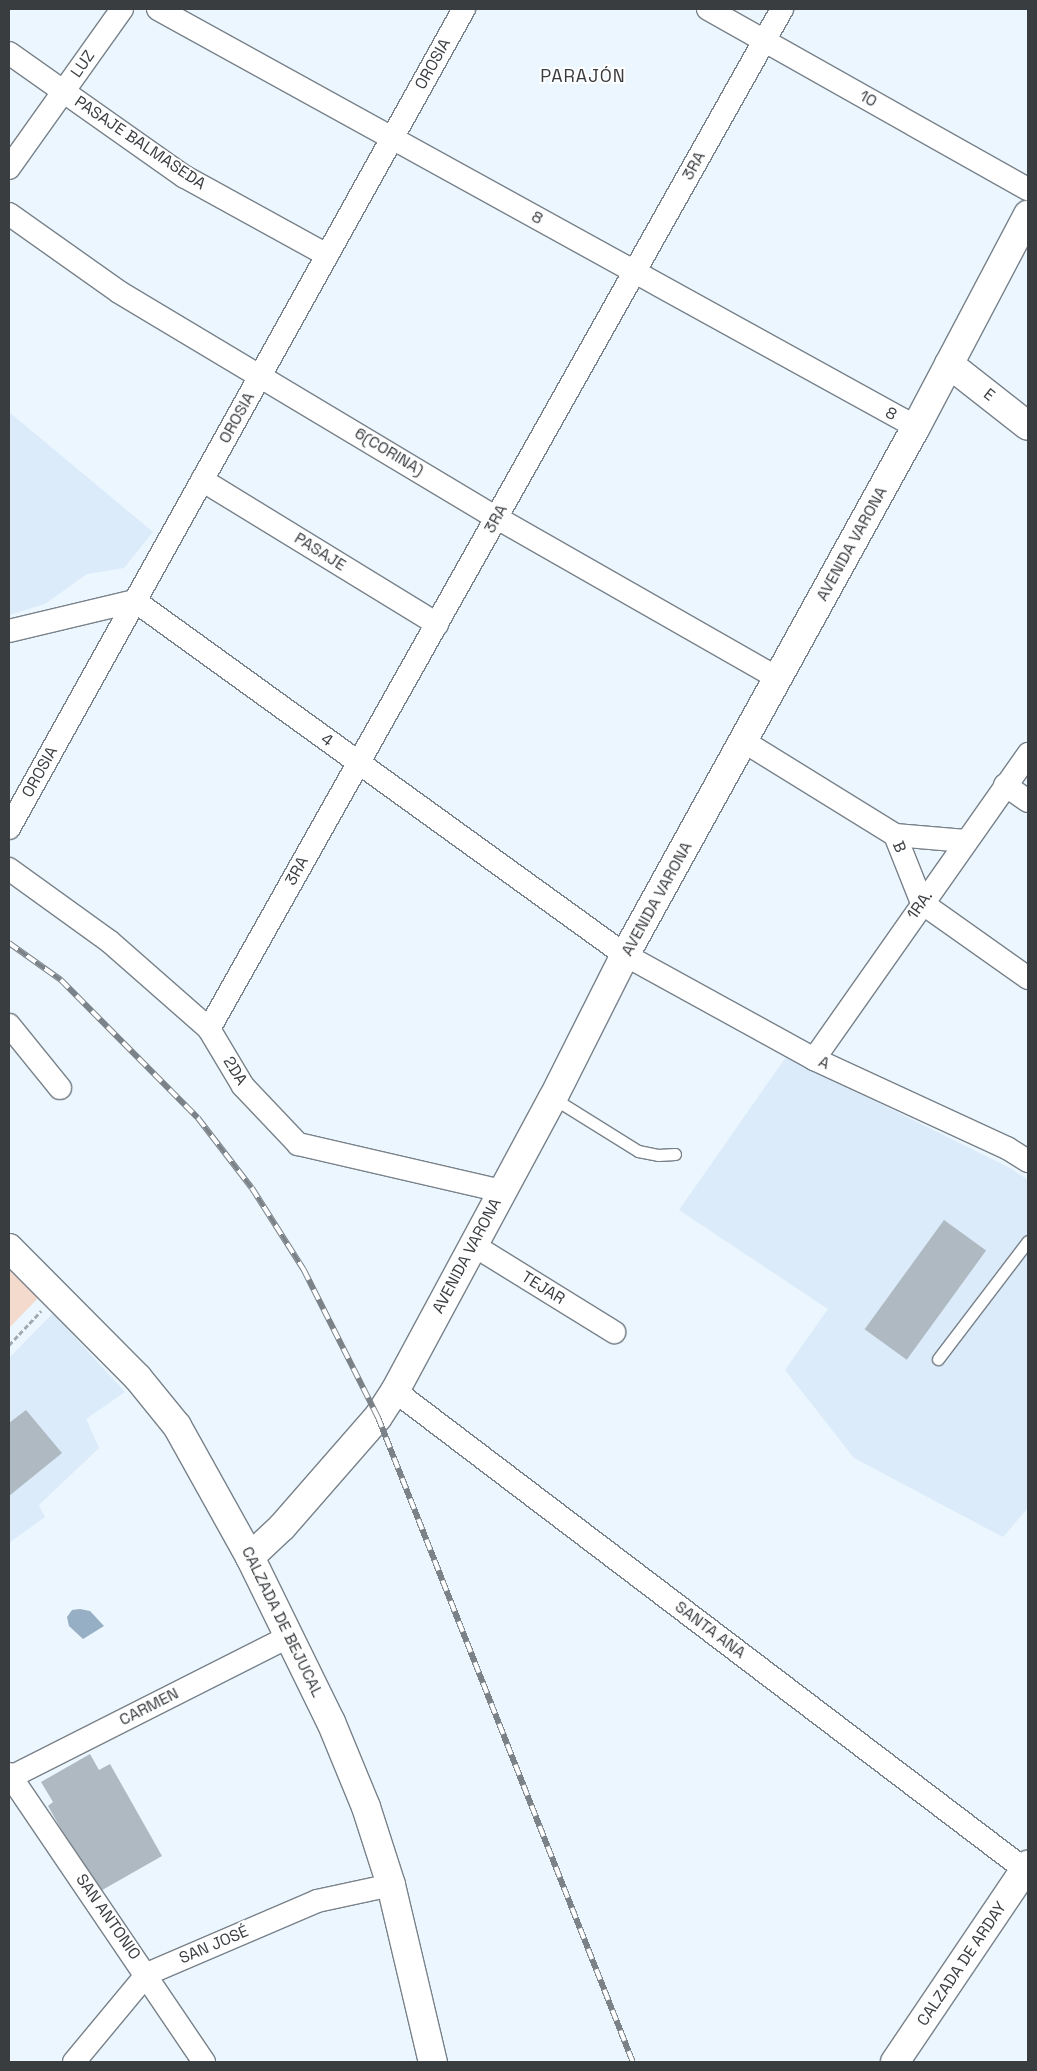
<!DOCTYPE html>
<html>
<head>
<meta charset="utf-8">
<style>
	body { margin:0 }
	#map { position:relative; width:1037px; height:2071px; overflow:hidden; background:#ebf6ff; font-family:"Space Grotesk",sans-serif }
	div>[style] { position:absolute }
	.built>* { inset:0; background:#dbebfa }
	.green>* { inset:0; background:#f3dacc }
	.water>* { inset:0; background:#96afc4 }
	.building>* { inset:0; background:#afb9c1; transform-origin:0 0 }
	.path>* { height:3px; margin-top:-1.5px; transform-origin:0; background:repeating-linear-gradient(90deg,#a3abb1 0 5px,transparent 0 7.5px) }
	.roads { filter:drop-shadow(1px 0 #79828a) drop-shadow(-1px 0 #79828a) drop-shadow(0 1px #79828a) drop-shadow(0 -1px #79828a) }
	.lane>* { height:11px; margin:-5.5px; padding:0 5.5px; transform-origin:5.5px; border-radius:5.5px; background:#fff }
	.street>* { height:22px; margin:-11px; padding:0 11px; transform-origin:11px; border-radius:11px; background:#fff }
	.secondary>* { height:28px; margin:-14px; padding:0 14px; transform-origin:14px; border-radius:14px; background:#fff }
	.rail>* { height:5.5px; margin-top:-2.75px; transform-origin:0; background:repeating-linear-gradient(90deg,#fff 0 11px,#7c8388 0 22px); box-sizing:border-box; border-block:1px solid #7c8388 }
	span { translate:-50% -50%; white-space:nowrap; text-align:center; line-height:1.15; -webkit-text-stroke:4px #fff; paint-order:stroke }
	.street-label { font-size:16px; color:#393d40 }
	.neighbourhood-label { font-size:18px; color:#393d40; letter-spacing:1px }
	.frame { position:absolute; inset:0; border:10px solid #393d40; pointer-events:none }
</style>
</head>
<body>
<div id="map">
	<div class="built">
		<i style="clip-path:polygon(9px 412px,153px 532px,124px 568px,87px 574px,45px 604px,9px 615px)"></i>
		<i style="clip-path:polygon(786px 1057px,1010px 1168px,1028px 1180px,1028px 1508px,1003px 1537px,854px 1458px,785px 1370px,828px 1309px,679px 1210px)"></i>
		<i style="clip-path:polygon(53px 1313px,125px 1392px,86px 1419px,99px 1448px,39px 1505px,45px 1517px,9px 1543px,9px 1358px)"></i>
	</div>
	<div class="green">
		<i style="clip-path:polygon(9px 1267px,40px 1296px,9px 1328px)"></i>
	</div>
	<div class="water">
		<i style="clip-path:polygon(80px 1609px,90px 1611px,104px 1626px,83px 1639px,69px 1626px,67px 1617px,72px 1610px)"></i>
	</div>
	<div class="building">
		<i style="left:944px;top:1220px;width:52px;height:135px;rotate:36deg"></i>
		<i style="clip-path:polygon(26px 1410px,62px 1453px,9px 1496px,9px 1423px)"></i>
		<i style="clip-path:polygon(90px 1754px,99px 1770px,110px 1764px,162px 1856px,97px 1893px,48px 1806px,53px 1802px,41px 1782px)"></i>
	</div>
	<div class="path">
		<i style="left:9px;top:1345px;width:47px;rotate:-46.7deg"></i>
	</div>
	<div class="roads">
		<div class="lane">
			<i style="left:553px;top:1098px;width:100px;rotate:31.9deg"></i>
			<i style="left:638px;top:1151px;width:20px;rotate:11deg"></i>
			<i style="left:658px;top:1155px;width:17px;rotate:-3deg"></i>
			<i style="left:938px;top:1359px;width:148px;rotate:-52.7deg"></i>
		</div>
		<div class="street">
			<i style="left:158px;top:9px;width:866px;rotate:28.87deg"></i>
			<i style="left:708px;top:9px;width:367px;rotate:29.4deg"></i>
			<i style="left:9px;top:53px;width:215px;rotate:35.2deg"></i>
			<i style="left:185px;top:177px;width:162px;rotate:28.8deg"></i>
			<i style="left:9px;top:168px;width:195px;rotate:-54.6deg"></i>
			<i style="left:9px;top:214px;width:135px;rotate:35.3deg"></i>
			<i style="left:119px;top:292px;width:440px;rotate:30.9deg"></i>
			<i style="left:497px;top:518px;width:322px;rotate:29.7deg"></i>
			<i style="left:202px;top:480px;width:276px;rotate:31.5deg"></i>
			<i style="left:9px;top:631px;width:130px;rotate:-13.4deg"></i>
			<i style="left:135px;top:601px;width:604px;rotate:35.85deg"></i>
			<i style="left:625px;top:955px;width:216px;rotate:28.8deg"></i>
			<i style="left:814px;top:1059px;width:213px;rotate:24.8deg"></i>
			<i style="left:1007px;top:1148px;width:25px;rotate:32deg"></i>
			<i style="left:743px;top:741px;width:179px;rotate:31.7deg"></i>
			<i style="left:895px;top:835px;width:73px;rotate:68.3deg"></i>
			<i style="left:922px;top:903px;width:130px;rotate:35.3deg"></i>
			<i style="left:1005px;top:785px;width:28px;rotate:35deg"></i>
			<i style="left:9px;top:828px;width:937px;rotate:-60.95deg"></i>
			<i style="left:895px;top:835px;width:71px;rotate:4.8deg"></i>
			<i style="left:9px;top:869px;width:123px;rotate:35.8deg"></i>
			<i style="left:109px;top:941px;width:133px;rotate:41.3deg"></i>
			<i style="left:209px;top:1029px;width:66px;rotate:59.2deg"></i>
			<i style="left:243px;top:1086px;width:80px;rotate:46.5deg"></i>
			<i style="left:298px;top:1144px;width:209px;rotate:13deg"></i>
			<i style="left:9px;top:1025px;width:81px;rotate:51deg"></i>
			<i style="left:209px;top:1029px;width:1170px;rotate:-60.67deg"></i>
			<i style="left:814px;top:1059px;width:373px;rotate:-54.9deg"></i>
			<i style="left:473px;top:1245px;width:166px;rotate:31.7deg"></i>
			<i style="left:395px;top:1391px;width:795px;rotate:37.23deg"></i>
			<i style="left:9px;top:1774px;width:348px;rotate:55.9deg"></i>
			<i style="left:9px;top:1778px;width:315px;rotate:-26.8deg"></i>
			<i style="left:74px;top:2062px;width:114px;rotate:-50.3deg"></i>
			<i style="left:147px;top:1974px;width:185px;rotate:-23.2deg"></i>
			<i style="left:317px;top:1901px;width:76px;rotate:-12.2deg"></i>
		</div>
		<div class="secondary">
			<i style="left:949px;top:364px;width:100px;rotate:38.1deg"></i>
			<i style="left:9px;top:1248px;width:183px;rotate:45.2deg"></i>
			<i style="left:138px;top:1378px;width:62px;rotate:50.9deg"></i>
			<i style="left:177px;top:1426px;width:150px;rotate:60.9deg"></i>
			<i style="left:250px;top:1557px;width:184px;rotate:63.9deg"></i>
			<i style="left:331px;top:1722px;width:92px;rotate:67.6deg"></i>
			<i style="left:366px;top:1807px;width:82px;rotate:72.2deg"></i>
			<i style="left:391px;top:1885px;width:182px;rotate:76.7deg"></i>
			<i style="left:250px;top:1557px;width:44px;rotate:-43.2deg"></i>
			<i style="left:282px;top:1527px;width:146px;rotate:-48.9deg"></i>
			<i style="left:378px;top:1417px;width:31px;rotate:-57deg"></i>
			<i style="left:395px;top:1391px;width:333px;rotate:-61.7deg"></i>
			<i style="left:553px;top:1098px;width:160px;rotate:-63.3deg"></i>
			<i style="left:625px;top:955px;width:603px;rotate:-61.14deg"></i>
			<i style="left:916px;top:427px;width:240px;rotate:-62.2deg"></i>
			<i style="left:895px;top:2062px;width:238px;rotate:-56deg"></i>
		</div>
	</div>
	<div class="rail">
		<i style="left:9px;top:943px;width:64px;rotate:35.4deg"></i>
		<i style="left:61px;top:980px;width:194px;rotate:45.2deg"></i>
		<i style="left:198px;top:1118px;width:88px;rotate:52.4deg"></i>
		<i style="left:252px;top:1188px;width:97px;rotate:57.6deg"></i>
		<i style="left:304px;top:1270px;width:165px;rotate:63.3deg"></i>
		<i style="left:378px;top:1417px;width:694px;rotate:68.43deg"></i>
	</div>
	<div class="street-label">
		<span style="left:83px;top:64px;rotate:-55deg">LUZ</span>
		<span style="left:433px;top:64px;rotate:-61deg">OROSIA</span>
		<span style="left:868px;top:99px;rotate:29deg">10</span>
		<span style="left:140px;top:143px;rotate:34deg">PASAJE BALMASEDA</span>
		<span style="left:694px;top:166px;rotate:-61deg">3RA</span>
		<span style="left:537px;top:218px;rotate:29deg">8</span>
		<span style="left:989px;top:395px;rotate:38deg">E</span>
		<span style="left:891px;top:414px;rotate:29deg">8</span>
		<span style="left:237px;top:418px;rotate:-61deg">OROSIA</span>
		<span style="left:389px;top:452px;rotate:31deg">6(CORINA)</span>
		<span style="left:496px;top:519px;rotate:-61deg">3RA</span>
		<span style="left:852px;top:544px;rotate:-61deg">AVENIDA VARONA</span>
		<span style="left:320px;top:552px;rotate:32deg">PASAJE</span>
		<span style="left:327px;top:740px;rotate:36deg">4</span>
		<span style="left:40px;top:772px;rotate:-61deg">OROSIA</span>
		<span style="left:899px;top:847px;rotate:67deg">B</span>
		<span style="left:297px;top:871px;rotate:-61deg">3RA</span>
		<span style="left:657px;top:899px;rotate:-61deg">AVENIDA VARONA</span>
		<span style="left:920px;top:905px;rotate:-55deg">1RA.</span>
		<span style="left:824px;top:1063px;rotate:25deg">A</span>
		<span style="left:235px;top:1071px;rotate:58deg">2DA</span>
		<span style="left:467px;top:1256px;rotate:-62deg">AVENIDA VARONA</span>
		<span style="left:543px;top:1288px;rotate:32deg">TEJAR</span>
		<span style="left:282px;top:1622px;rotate:64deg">CALZADA DE BEJUCAL</span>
		<span style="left:710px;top:1630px;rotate:37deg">SANTA ANA</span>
		<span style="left:149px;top:1707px;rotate:-27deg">CARMEN</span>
		<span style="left:108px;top:1917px;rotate:55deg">SAN ANTONIO</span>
		<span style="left:214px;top:1945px;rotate:-23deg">SAN JOSÉ</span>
		<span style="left:962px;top:1964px;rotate:-56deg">CALZADA DE ARDAY</span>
	</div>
	<div class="neighbourhood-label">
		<span style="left:583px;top:76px">PARAJÓN</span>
	</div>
	<div class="frame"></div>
</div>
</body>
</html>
